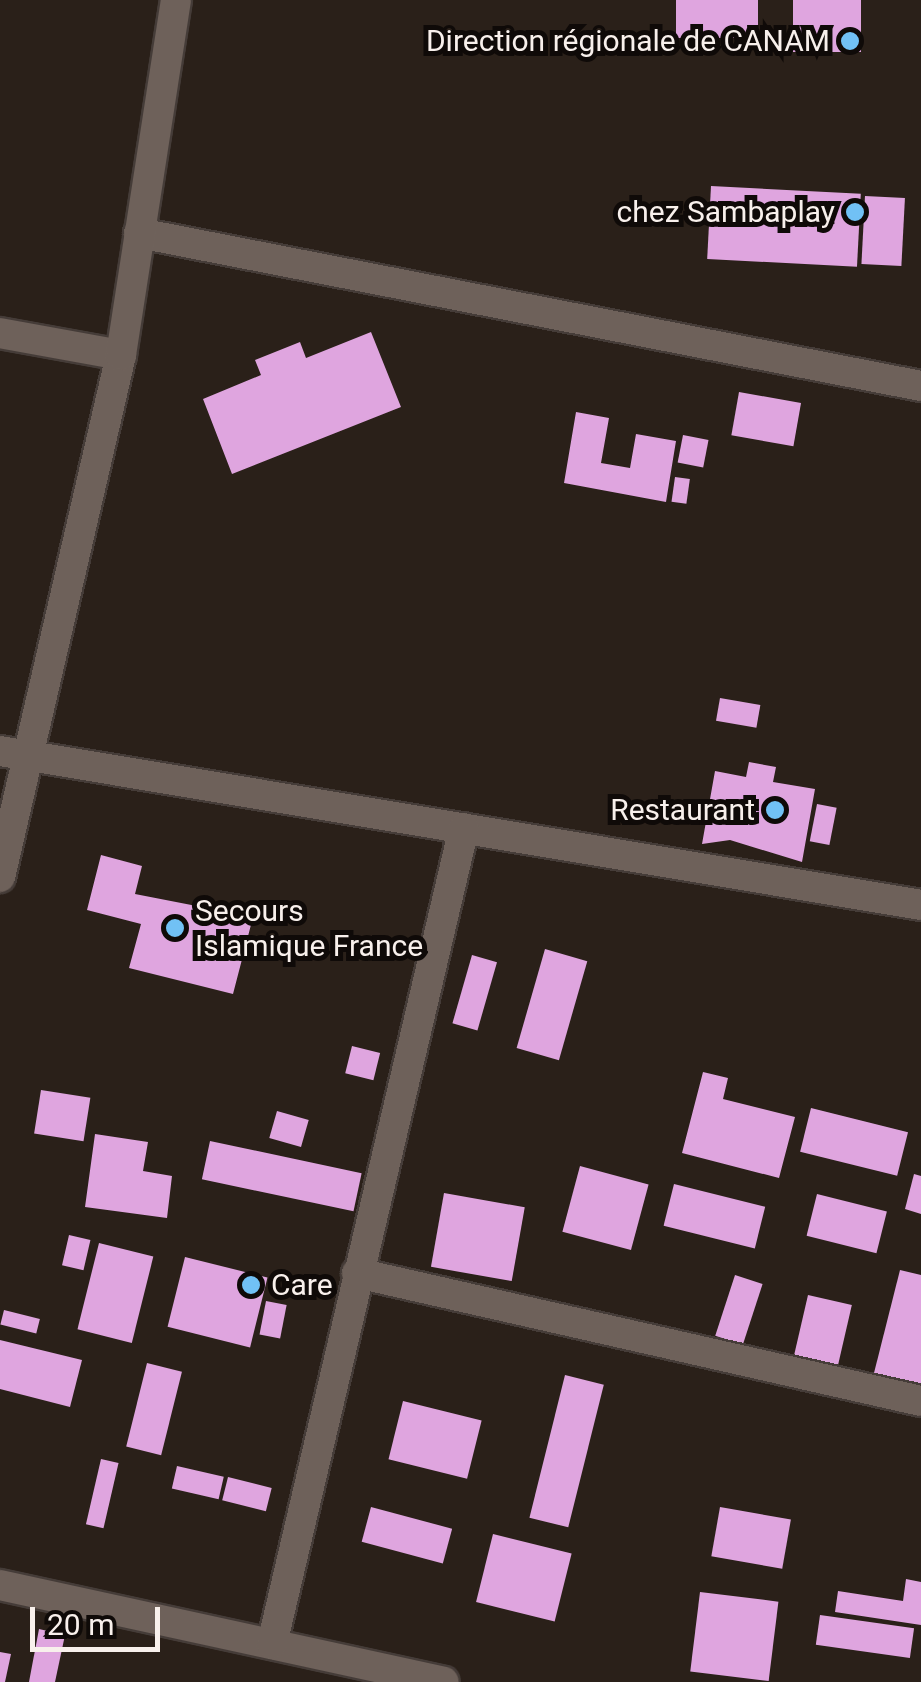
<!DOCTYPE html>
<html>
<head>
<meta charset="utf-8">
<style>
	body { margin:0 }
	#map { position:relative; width:921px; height:1682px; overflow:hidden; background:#2a2019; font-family:Roboto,sans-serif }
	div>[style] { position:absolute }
	.building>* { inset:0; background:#dfa5df; transform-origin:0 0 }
	.roads { filter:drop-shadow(2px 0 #453c38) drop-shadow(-2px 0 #453c38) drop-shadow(0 2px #453c38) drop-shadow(0 -2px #453c38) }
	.street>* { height:30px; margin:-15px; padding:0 15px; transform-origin:15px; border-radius:15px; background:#6e615a }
	.dots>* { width:28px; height:28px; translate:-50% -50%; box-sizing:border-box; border:5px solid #0f0a08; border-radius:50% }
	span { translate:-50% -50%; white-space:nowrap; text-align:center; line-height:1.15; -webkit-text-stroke:10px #0f0a08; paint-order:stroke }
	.poi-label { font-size:30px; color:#f8f0ec }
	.right { translate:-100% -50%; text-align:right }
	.left { translate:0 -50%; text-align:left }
	.scale { position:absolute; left:30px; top:1607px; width:130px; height:45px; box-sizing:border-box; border:5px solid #f8f0ec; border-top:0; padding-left:12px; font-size:30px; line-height:35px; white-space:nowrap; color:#f8f0ec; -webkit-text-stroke:8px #0f0a08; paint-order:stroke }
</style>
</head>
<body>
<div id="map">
	<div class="building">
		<i style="left:676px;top:0;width:82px;height:38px"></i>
		<i style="left:793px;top:0;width:68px;height:52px"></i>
		<i style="left:711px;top:186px;width:150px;height:73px;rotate:3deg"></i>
		<i style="left:865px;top:196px;width:40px;height:68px;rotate:3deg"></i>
		<i style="clip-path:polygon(371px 332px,401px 407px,232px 474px,203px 399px,261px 375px,255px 360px,300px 342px,306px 358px)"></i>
		<i style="left:739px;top:392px;width:63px;height:44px;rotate:10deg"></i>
		<i style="clip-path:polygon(576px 412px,609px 418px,601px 463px,630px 468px,636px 434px,676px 441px,666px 502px,564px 483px)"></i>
		<i style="left:683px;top:435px;width:26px;height:28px;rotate:11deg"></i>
		<i style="left:675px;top:477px;width:15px;height:25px;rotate:8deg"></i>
		<i style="left:720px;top:698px;width:41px;height:23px;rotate:10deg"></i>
		<i style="clip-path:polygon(749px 762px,776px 767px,773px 782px,815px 789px,802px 862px,730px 840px,702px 844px,715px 771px,746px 777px)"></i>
		<i style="left:817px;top:804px;width:20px;height:38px;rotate:11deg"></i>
		<i style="clip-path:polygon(101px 855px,142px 866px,135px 894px,253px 917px,233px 994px,129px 968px,141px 924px,87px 910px)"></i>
		<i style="left:545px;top:949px;width:44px;height:103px;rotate:16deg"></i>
		<i style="left:472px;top:955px;width:26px;height:71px;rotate:16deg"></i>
		<i style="left:352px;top:1046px;width:29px;height:28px;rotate:14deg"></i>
		<i style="clip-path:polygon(703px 1072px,728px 1078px,723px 1099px,795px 1117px,779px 1178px,682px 1153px)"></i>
		<i style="left:41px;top:1090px;width:50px;height:44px;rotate:9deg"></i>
		<i style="left:811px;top:1108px;width:100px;height:45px;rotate:14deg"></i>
		<i style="left:277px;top:1111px;width:33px;height:28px;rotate:16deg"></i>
		<i style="clip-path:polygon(95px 1134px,148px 1142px,143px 1171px,172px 1176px,167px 1218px,85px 1207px)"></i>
		<i style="left:210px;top:1141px;width:155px;height:39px;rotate:12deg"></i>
		<i style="left:580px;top:1166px;width:71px;height:68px;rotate:15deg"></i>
		<i style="clip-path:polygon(914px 1174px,921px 1176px,921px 1214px,905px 1209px)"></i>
		<i style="left:674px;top:1184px;width:94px;height:43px;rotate:14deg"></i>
		<i style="left:444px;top:1193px;width:82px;height:75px;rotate:10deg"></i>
		<i style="left:817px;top:1194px;width:72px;height:43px;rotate:14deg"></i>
		<i style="left:69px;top:1235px;width:22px;height:31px;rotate:13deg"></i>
		<i style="left:99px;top:1243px;width:56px;height:89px;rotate:14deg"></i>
		<i style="left:185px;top:1257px;width:85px;height:72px;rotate:14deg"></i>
		<i style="clip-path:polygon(900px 1270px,921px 1275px,921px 1385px,874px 1373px)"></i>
		<i style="left:735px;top:1275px;width:29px;height:64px;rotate:18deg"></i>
		<i style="left:808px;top:1295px;width:45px;height:67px;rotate:13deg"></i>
		<i style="left:266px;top:1301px;width:21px;height:34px;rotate:11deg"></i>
		<i style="left:4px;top:1310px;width:37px;height:15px;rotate:14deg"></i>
		<i style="clip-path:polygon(0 1340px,82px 1360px,70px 1407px,0 1389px)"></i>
		<i style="left:147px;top:1363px;width:36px;height:86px;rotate:14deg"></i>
		<i style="left:565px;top:1375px;width:40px;height:147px;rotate:14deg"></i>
		<i style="left:403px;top:1401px;width:81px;height:60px;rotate:14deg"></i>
		<i style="left:101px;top:1459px;width:18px;height:67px;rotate:13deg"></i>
		<i style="left:177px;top:1466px;width:48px;height:23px;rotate:13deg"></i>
		<i style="left:228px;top:1477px;width:45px;height:24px;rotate:14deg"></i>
		<i style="left:371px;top:1507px;width:84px;height:36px;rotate:15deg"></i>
		<i style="left:720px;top:1507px;width:72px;height:50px;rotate:10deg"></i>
		<i style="left:493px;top:1534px;width:81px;height:70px;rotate:14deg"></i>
		<i style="clip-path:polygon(906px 1579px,921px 1582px,921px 1625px,835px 1612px,838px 1591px,903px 1601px)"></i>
		<i style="left:700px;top:1592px;width:79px;height:80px;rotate:7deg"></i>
		<i style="left:820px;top:1615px;width:95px;height:30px;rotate:8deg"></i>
		<i style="clip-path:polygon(39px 1629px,65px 1635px,55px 1682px,29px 1682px)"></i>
		<i style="clip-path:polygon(0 1652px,11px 1654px,5px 1682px,0 1682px)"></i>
	</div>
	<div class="roads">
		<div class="street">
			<i style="left:139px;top:233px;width:797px;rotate:11.07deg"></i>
			<i style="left:0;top:333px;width:123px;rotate:10.3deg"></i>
			<i style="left:0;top:751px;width:934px;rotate:9.49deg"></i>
			<i style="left:0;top:877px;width:536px;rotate:-76.95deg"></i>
			<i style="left:121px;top:355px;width:359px;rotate:-81.2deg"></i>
			<i style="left:357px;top:1273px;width:578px;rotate:12.79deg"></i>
			<i style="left:0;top:1585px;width:454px;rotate:12.3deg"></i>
			<i style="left:272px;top:1644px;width:838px;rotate:-76.76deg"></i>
		</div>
	</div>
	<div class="dots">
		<i style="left:850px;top:41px;background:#71c1f5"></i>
		<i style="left:855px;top:212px;background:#71c1f5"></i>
		<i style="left:775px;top:810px;background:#71c1f5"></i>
		<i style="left:175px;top:928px;background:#71c1f5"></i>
		<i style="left:251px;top:1285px;background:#71c1f5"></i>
	</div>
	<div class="poi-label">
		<span class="right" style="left:830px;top:41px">Direction régionale de CANAM</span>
		<span class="right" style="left:835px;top:212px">chez Sambaplay</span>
		<span class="right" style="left:755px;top:810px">Restaurant</span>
		<span class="left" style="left:195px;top:928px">Secours<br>Islamique France</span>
		<span class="left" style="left:271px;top:1285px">Care</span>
	</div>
	<div class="scale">20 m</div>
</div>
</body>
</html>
